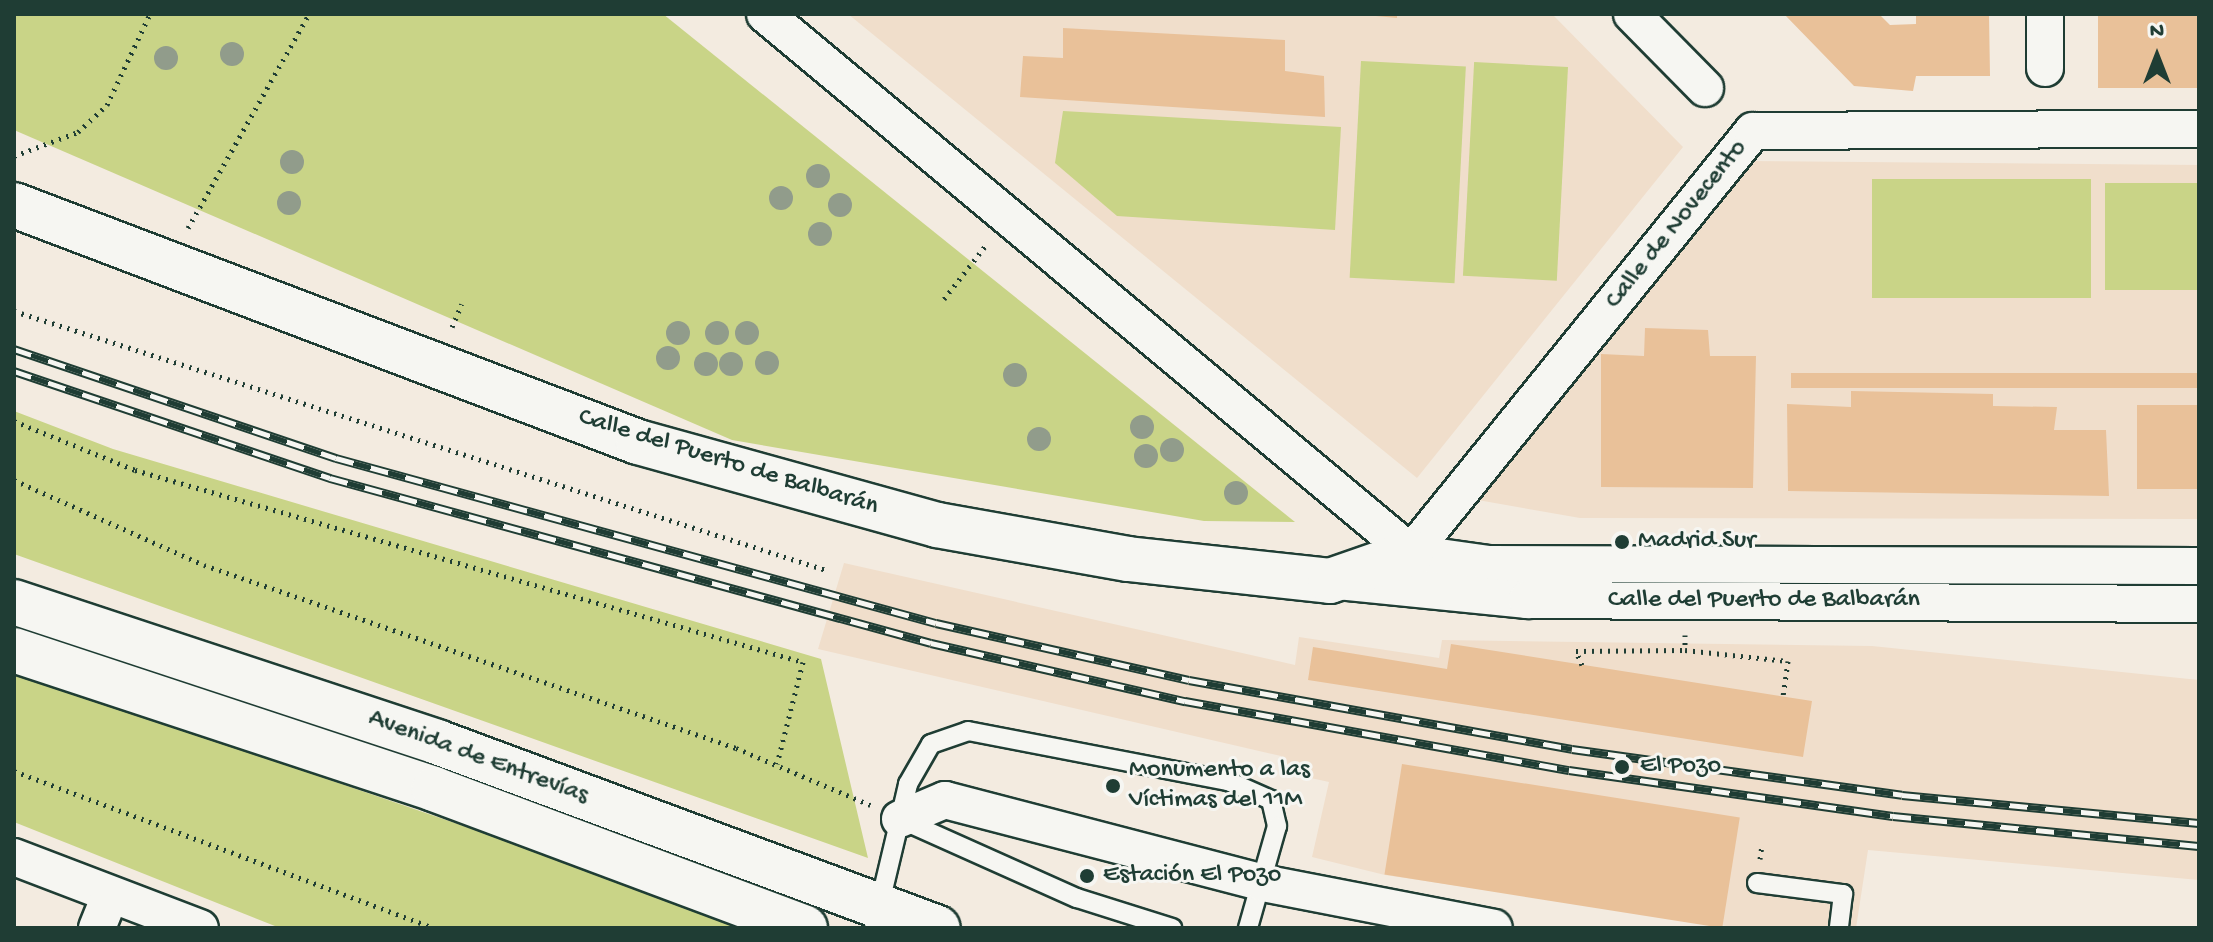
<!DOCTYPE html>
<html>
<head>
<meta charset="utf-8">
<style>
	body { margin:0 }
	#map { position:relative; width:2213px; height:942px; overflow:hidden; background:#f3ebe0; font-family:"Gochi Hand",sans-serif }
	div>[style] { position:absolute }
	.built>* { inset:0; background:#f0decb }
	.green>* { inset:0; background:#c9d487; transform-origin:0 0 }
	.building>* { inset:0; background:#e9c199; transform-origin:0 0 }
	.path>* { height:5px; margin-top:-2.5px; transform-origin:0; background:repeating-linear-gradient(90deg,#1f3d34 0 2px,transparent 0 8px) }
	.roads { filter:drop-shadow(2px 0 #1f3d34) drop-shadow(-2px 0 #1f3d34) drop-shadow(0 2px #1f3d34) drop-shadow(0 -2px #1f3d34) }
	.lane>* { height:18px; margin:-9px; padding:0 9px; transform-origin:9px; border-radius:9px; background:#f6f6f2 }
	.street>* { height:36px; margin:-18px; padding:0 18px; transform-origin:18px; border-radius:18px; background:#f6f6f2 }
	.secondary>* { height:44px; margin:-22px; padding:0 22px; transform-origin:22px; border-radius:22px; background:#f6f6f2 }
	.primary>* { height:44px; margin:-22px; padding:0 22px; transform-origin:22px; border-radius:22px; background:#f6f6f2 }
	.rail>* { height:9px; margin-top:-4.5px; transform-origin:0; background:repeating-linear-gradient(90deg,#f6f6f2 0 18px,#1f3d34 0 36px); box-sizing:border-box; border-block:2px solid #1f3d34 }
	.trees>* { width:24px; height:24px; margin:-12px; border-radius:50%; background:#919c8b }
	.dots>* { width:22px; height:22px; translate:-50% -50%; box-sizing:border-box; border:4px solid #f6f6f2; border-radius:50% }
	span { translate:-50% -50%; white-space:nowrap; text-align:center; line-height:1.15; -webkit-text-stroke:6px #f6f6f2; paint-order:stroke }
	.street-label { font-size:26px; color:#1f3d34 }
	.poi-label { font-size:26px; color:#1f3d34 }
	.left { translate:0 -50%; text-align:left }
	.frame { position:absolute; inset:0; border:16px solid #1f3d34; pointer-events:none }
	.north { position:absolute; left:2117px; top:16px; width:80px; height:80px; -webkit-text-stroke:6px #f6f6f2; paint-order:stroke; rotate:0deg; font-size:22px; font-weight:700; line-height:32px; text-align:center; color:#1f3d34 }
	.north::after { content:''; display:block; margin:auto; width:28px; height:36px; background:#1f3d34; clip-path:polygon(50% 0,100% 100%,50% 72%,0 100%) }
</style>
</head>
<body>
<div id="map">
	<div class="built">
		<i style="clip-path:polygon(848px 14px,1552px 14px,1683px 147px,1417px 478px)"></i>
		<i style="clip-path:polygon(1748px 161px,2199px 165px,2199px 519px,1580px 518px,1472px 499px)"></i>
		<i style="clip-path:polygon(844px 563px,1295px 665px,1299px 637px,1439px 658px,1442px 640px,1872px 646px,2199px 680px,2199px 880px,1868px 850px,1856px 928px,1740px 928px,1385px 875px,1312px 857px,1329px 782px,1279px 771px,1281px 756px,818px 649px)"></i>
	</div>
	<div class="green">
		<i style="clip-path:polygon(14px 14px,663px 14px,1295px 522px,1204px 521px,732px 440px,14px 130px)"></i>
		<i style="left:1361px;top:61px;width:105px;height:217px;rotate:3deg"></i>
		<i style="left:1568px;top:67px;width:214px;height:94px;rotate:93deg"></i>
		<i style="clip-path:polygon(1063px 111px,1341px 127px,1335px 230px,1117px 216px,1055px 163px)"></i>
		<i style="left:2091px;top:179px;width:119px;height:219px;rotate:90deg"></i>
		<i style="left:2105px;top:183px;width:94px;height:107px"></i>
		<i style="clip-path:polygon(14px 411px,113px 449px,821px 659px,868px 858px,14px 554px)"></i>
		<i style="clip-path:polygon(14px 671px,759px 928px,280px 928px,14px 822px)"></i>
	</div>
	<div class="building">
		<i style="clip-path:polygon(1376px 14px,1397px 14px,1397px 18px,1376px 16px)"></i>
		<i style="clip-path:polygon(1784px 14px,1879px 14px,1890px 25px,1916px 24px,1916px 14px,1989px 14px,1990px 76px,1916px 76px,1913px 91px,1854px 86px)"></i>
		<i style="left:2098px;top:14px;width:101px;height:74px"></i>
		<i style="clip-path:polygon(1063px 28px,1285px 40px,1285px 71px,1324px 76px,1325px 117px,1020px 97px,1023px 56px,1063px 58px)"></i>
		<i style="clip-path:polygon(1645px 328px,1708px 330px,1710px 356px,1756px 356px,1753px 488px,1601px 487px,1601px 354px,1644px 356px)"></i>
		<i style="left:1791px;top:373px;width:408px;height:15px"></i>
		<i style="clip-path:polygon(1851px 391px,1993px 394px,1993px 406px,2057px 407px,2054px 430px,2106px 430px,2109px 496px,1788px 491px,1787px 404px,1851px 407px)"></i>
		<i style="left:2137px;top:405px;width:62px;height:84px"></i>
		<i style="clip-path:polygon(1451px 644px,1812px 701px,1803px 757px,1308px 680px,1313px 647px,1447px 669px)"></i>
		<i style="left:1402px;top:764px;width:342px;height:112px;rotate:9deg"></i>
	</div>
	<div class="path">
		<i style="left:14px;top:156px;width:68px;rotate:-20.6deg"></i>
		<i style="left:78px;top:132px;width:40px;rotate:-43deg"></i>
		<i style="left:107px;top:105px;width:101px;rotate:-64.7deg"></i>
		<i style="left:188px;top:228px;width:246px;rotate:-60.5deg"></i>
		<i style="left:944px;top:299px;width:68px;rotate:-52.1deg"></i>
		<i style="left:14px;top:311px;width:852px;rotate:17.69deg"></i>
		<i style="left:452px;top:327px;width:25px;rotate:-67deg"></i>
		<i style="left:14px;top:421px;width:131px;rotate:22deg"></i>
		<i style="left:135px;top:470px;width:695px;rotate:16.04deg"></i>
		<i style="left:803px;top:662px;width:105px;rotate:104.3deg"></i>
		<i style="left:14px;top:480px;width:208px;rotate:24.1deg"></i>
		<i style="left:204px;top:565px;width:563px;rotate:18.98deg"></i>
		<i style="left:736px;top:748px;width:146px;rotate:23deg"></i>
		<i style="left:1685px;top:635px;width:15px;rotate:90deg"></i>
		<i style="left:1685px;top:650px;width:104px;rotate:6.1deg"></i>
		<i style="left:1788px;top:661px;width:35px;rotate:98deg"></i>
		<i style="left:1582px;top:665px;width:15px;rotate:-113deg"></i>
		<i style="left:1576px;top:651px;width:109px;rotate:-0.5deg"></i>
		<i style="left:14px;top:771px;width:449px;rotate:20.5deg"></i>
		<i style="left:1760px;top:859px;width:15px;rotate:-82deg"></i>
	</div>
	<div class="roads">
		<div class="lane">
			<i style="left:900px;top:819px;width:36px;rotate:-77deg"></i>
			<i style="left:908px;top:784px;width:46px;rotate:-60.1deg"></i>
			<i style="left:931px;top:744px;width:39px;rotate:-19deg"></i>
			<i style="left:968px;top:731px;width:265px;rotate:10.9deg"></i>
			<i style="left:1228px;top:781px;width:47px;rotate:23.8deg"></i>
			<i style="left:1271px;top:800px;width:27px;rotate:77deg"></i>
			<i style="left:1277px;top:826px;width:106px;rotate:105.9deg"></i>
			<i style="left:1757px;top:883px;width:87px;rotate:7.3deg"></i>
			<i style="left:1843px;top:894px;width:34px;rotate:97deg"></i>
			<i style="left:874px;top:928px;width:112px;rotate:-76.6deg"></i>
			<i style="left:900px;top:819px;width:194px;rotate:24.1deg"></i>
			<i style="left:1077px;top:898px;width:100px;rotate:17.5deg"></i>
		</div>
		<div class="street">
			<i style="left:765px;top:14px;width:841px;rotate:39.84deg"></i>
			<i style="left:1411px;top:553px;width:79px;rotate:8deg"></i>
			<i style="left:1489px;top:564px;width:710px;rotate:0.16deg"></i>
			<i style="left:1632px;top:14px;width:104px;rotate:45.4deg"></i>
			<i style="left:2045px;top:68px;width:54px;rotate:-90deg"></i>
			<i style="left:1411px;top:553px;width:543px;rotate:-50.98deg"></i>
			<i style="left:1753px;top:131px;width:446px;rotate:-0.3deg"></i>
			<i style="left:1336px;top:581px;width:192px;rotate:5.7deg"></i>
			<i style="left:1527px;top:600px;width:672px;rotate:0.34deg"></i>
			<i style="left:900px;top:819px;width:49px;rotate:-22.9deg"></i>
			<i style="left:945px;top:800px;width:329px;rotate:14.6deg"></i>
			<i style="left:1263px;top:883px;width:235px;rotate:11deg"></i>
			<i style="left:14px;top:857px;width:199px;rotate:20.9deg"></i>
			<i style="left:97px;top:928px;width:35px;rotate:-68deg"></i>
		</div>
		<div class="secondary">
			<i style="left:14px;top:205px;width:667px;rotate:20.8deg"></i>
			<i style="left:638px;top:442px;width:310px;rotate:15.5deg"></i>
			<i style="left:937px;top:525px;width:194px;rotate:10.1deg"></i>
			<i style="left:1128px;top:559px;width:203px;rotate:6.2deg"></i>
			<i style="left:1330px;top:581px;width:86px;rotate:-19.1deg"></i>
		</div>
		<div class="primary">
			<i style="left:14px;top:602px;width:446px;rotate:18.3deg"></i>
			<i style="left:437px;top:742px;width:534px;rotate:20.37deg"></i>
			<i style="left:14px;top:650px;width:442px;rotate:18.3deg"></i>
			<i style="left:434px;top:789px;width:396px;rotate:20.5deg"></i>
		</div>
	</div>
	<div class="rail">
		<i style="left:14px;top:349px;width:340px;rotate:18.7deg"></i>
		<i style="left:336px;top:458px;width:622px;rotate:15.38deg"></i>
		<i style="left:936px;top:623px;width:259px;rotate:12.7deg"></i>
		<i style="left:1189px;top:680px;width:389px;rotate:10.2deg"></i>
		<i style="left:1572px;top:749px;width:333px;rotate:7.9deg"></i>
		<i style="left:1902px;top:795px;width:298px;rotate:5.4deg"></i>
		<i style="left:14px;top:371px;width:334px;rotate:18.7deg"></i>
		<i style="left:330px;top:478px;width:623px;rotate:15.35deg"></i>
		<i style="left:931px;top:643px;width:261px;rotate:12.9deg"></i>
		<i style="left:1185px;top:701px;width:390px;rotate:10.2deg"></i>
		<i style="left:1569px;top:770px;width:327px;rotate:8.1deg"></i>
		<i style="left:1893px;top:816px;width:307px;rotate:5.6deg"></i>
	</div>
	<div class="trees">
		<i style="left:232px;top:54px"></i>
		<i style="left:166px;top:58px"></i>
		<i style="left:292px;top:162px"></i>
		<i style="left:818px;top:176px"></i>
		<i style="left:781px;top:198px"></i>
		<i style="left:289px;top:203px"></i>
		<i style="left:840px;top:205px"></i>
		<i style="left:820px;top:234px"></i>
		<i style="left:678px;top:333px"></i>
		<i style="left:717px;top:333px"></i>
		<i style="left:747px;top:333px"></i>
		<i style="left:668px;top:358px"></i>
		<i style="left:767px;top:363px"></i>
		<i style="left:706px;top:364px"></i>
		<i style="left:731px;top:364px"></i>
		<i style="left:1015px;top:375px"></i>
		<i style="left:1142px;top:427px"></i>
		<i style="left:1039px;top:439px"></i>
		<i style="left:1172px;top:450px"></i>
		<i style="left:1146px;top:456px"></i>
		<i style="left:1236px;top:493px"></i>
	</div>
	<div class="dots">
		<i style="left:1622px;top:542px;background:#1f3d34"></i>
		<i style="left:1622px;top:767px;background:#1f3d34"></i>
		<i style="left:1113px;top:786px;background:#1f3d34"></i>
		<i style="left:1087px;top:876px;background:#1f3d34"></i>
	</div>
	<div class="street-label">
		<span style="left:1677px;top:225px;rotate:-51deg">Calle de Novecento</span>
		<span style="left:728px;top:463px;rotate:17deg">Calle del Puerto de Balbarán</span>
		<span style="left:1764px;top:601px">Calle del Puerto de Balbarán</span>
		<span style="left:478px;top:758px;rotate:20deg">Avenida de Entrevías</span>
	</div>
	<div class="poi-label">
		<span class="left" style="left:1638px;top:542px">Madrid Sur</span>
		<span class="left" style="left:1640px;top:767px">El Pozo</span>
		<span class="left" style="left:1129px;top:786px">Monumento a las<br>Víctimas del 11M</span>
		<span class="left" style="left:1103px;top:876px">Estación El Pozo</span>
	</div>
	<div class="frame"></div>
	<div class="north">N</div>
</div>
</body>
</html>
